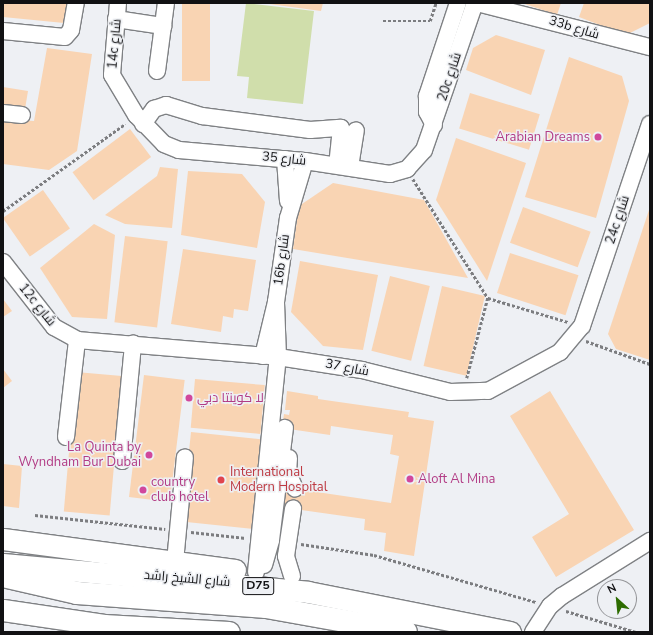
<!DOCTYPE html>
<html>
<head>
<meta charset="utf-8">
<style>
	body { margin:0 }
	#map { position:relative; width:653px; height:635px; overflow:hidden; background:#eef0f4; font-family:"Nunito Sans",Cairo,sans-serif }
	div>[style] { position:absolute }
	.green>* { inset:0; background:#d0deab }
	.building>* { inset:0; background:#f9d4b3; transform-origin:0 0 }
	.path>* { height:2.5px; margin-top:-1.25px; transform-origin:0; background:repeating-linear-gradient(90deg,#7c7d80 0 3px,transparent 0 5px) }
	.roads { filter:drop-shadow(1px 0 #7f8184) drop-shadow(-1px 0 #7f8184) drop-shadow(0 1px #7f8184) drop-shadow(0 -1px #7f8184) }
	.minor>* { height:16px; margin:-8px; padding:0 8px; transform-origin:8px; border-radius:8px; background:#fff }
	.major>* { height:21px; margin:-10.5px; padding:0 10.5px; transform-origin:10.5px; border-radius:10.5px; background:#fff }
	.highway>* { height:22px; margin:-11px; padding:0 11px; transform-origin:11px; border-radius:11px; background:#fff }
	.dots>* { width:11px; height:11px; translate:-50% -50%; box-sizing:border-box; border:2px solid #eef0f4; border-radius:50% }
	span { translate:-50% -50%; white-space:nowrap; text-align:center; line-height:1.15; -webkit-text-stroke:3px #eef0f4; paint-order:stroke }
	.shield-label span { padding:1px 3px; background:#eef0f4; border:1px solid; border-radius:3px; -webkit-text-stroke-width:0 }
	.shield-label { font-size:12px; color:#111113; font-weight:700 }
	.street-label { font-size:13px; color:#111113 }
	.hotel-label { font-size:13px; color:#b23c85 }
	.right { translate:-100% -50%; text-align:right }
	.left { translate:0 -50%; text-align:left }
	.health-label { font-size:13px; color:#be3a42 }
	.frame { position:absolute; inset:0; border:4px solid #111113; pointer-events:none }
	.north { position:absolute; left:597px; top:579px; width:40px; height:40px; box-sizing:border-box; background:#eef0f4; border:1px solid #96979a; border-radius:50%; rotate:333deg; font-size:11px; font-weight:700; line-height:16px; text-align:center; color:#111113 }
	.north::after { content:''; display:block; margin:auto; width:14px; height:18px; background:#2d6c00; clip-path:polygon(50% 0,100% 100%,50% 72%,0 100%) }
</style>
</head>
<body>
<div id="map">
	<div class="green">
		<i style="clip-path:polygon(246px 3px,314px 11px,303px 104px,247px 98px,249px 77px,237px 76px)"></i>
	</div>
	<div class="building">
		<i style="clip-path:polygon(3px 3px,67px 3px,64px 23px,3px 17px)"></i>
		<i style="left:182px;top:3px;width:28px;height:78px"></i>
		<i style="clip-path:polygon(262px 3px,323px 3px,321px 11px)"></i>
		<i style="clip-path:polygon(522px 3px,561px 3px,557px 15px)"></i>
		<i style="clip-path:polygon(584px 3px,650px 3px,650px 23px,626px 35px,579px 17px)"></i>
		<i style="clip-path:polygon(496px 35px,545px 50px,531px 95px,466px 70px,473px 48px)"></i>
		<i style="clip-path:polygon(47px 48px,92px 54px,77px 151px,49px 170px,3px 164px,3px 119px,34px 121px)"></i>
		<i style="clip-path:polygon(569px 57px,622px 76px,629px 101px,596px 218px,525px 197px)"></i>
		<i style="clip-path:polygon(3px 87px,28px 91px,25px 109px,3px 105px)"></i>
		<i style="left:470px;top:93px;width:73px;height:37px;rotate:17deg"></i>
		<i style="left:130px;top:129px;width:35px;height:72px;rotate:53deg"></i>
		<i style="clip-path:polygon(456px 138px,526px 163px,487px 281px,436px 200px)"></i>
		<i style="clip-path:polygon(160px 167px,178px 169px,172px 228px,125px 224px,105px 215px,157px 176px)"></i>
		<i style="clip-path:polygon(188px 171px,242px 174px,265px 202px,257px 248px,181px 235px)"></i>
		<i style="clip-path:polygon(333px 183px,424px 200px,468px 278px,293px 249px,299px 206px)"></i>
		<i style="left:43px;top:190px;width:47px;height:49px;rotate:55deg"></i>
		<i style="left:523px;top:207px;width:72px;height:38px;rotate:20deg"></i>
		<i style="clip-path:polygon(650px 207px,650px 360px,616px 349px,608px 334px)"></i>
		<i style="clip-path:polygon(94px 224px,115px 235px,107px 319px,72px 317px,40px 268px)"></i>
		<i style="left:125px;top:236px;width:43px;height:87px;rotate:7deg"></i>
		<i style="clip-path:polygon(183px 249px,256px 260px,248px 311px,234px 309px,233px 318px,223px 316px,221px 332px,171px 324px)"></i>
		<i style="left:510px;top:253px;width:72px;height:42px;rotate:18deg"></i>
		<i style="clip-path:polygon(300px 261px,378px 275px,363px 350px,323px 346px,291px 312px)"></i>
		<i style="left:390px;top:276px;width:41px;height:77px;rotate:14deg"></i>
		<i style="left:442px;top:286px;width:44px;height:82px;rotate:13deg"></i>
		<i style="clip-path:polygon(3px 299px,12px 311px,3px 317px)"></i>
		<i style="clip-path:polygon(3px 369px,12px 381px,3px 388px)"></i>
		<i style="left:76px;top:372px;width:46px;height:140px;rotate:5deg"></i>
		<i style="left:144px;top:375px;width:41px;height:123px;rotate:7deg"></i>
		<i style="left:195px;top:379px;width:70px;height:49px;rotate:5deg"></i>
		<i style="clip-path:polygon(287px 391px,318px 396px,318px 399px,409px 412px,408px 417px,434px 421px,414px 556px,384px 551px,386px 533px,364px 530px,365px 519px,280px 507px,283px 487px,391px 503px,399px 456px,390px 454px,393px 435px,331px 426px,330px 435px,282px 428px,284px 414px,289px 415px,290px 410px,285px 410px)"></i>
		<i style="clip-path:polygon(550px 391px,634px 530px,556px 577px,532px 537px,569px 514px,510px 416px)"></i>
		<i style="left:191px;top:432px;width:70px;height:90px;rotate:6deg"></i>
		<i style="clip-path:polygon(3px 464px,22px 466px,19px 508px,3px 506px)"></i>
	</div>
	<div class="path">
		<i style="left:383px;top:21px;width:47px"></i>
		<i style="left:430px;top:21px;width:19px;rotate:-72deg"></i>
		<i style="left:413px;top:179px;width:141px;rotate:57.8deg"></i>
		<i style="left:488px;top:298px;width:83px;rotate:104.7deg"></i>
		<i style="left:3px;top:211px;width:150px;rotate:-35.5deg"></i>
		<i style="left:488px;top:298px;width:84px;rotate:16.7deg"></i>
		<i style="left:586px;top:341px;width:68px;rotate:19.8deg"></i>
		<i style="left:35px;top:515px;width:131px;rotate:6.1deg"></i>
		<i style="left:191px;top:532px;width:55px;rotate:6.2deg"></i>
		<i style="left:301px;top:544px;width:74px;rotate:8.6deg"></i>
		<i style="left:374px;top:555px;width:169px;rotate:16.2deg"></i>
		<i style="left:566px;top:611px;width:73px;rotate:16.7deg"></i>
	</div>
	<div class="roads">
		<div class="minor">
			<i style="left:118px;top:3px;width:72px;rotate:94.8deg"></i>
			<i style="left:112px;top:75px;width:47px;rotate:59deg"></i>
			<i style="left:136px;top:115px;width:40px;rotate:46deg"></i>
			<i style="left:164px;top:144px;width:16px;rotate:22deg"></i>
			<i style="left:179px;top:150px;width:126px;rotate:5deg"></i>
			<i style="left:305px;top:161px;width:86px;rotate:8.7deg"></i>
			<i style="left:390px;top:174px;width:18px;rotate:-16deg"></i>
			<i style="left:407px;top:169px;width:25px;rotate:-48deg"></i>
			<i style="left:424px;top:150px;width:156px;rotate:-70.9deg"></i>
			<i style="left:477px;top:3px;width:179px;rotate:14.3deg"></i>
			<i style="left:116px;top:19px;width:48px;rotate:8.5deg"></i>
			<i style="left:3px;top:31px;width:62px;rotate:5.5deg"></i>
			<i style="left:65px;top:37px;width:9px;rotate:-49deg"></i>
			<i style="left:71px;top:30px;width:27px;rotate:-80deg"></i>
			<i style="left:157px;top:71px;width:69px;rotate:-82.5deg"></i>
			<i style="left:3px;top:113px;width:19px;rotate:6deg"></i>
			<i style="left:143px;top:124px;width:19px;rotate:-54deg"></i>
			<i style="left:154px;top:109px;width:13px;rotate:-18deg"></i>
			<i style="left:166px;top:105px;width:38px;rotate:17deg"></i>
			<i style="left:202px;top:116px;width:109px;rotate:7.4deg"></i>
			<i style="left:310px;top:130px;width:31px;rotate:-4deg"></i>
			<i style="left:341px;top:128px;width:37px;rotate:96deg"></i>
			<i style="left:434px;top:125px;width:15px;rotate:-118deg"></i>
			<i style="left:427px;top:112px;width:16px;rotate:-90deg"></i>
			<i style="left:427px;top:96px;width:98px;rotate:-71.6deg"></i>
			<i style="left:285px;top:159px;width:42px;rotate:85.9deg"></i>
			<i style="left:350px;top:167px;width:37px;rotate:-81deg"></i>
			<i style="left:3px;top:262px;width:83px;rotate:51.9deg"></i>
			<i style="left:54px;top:327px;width:26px;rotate:29deg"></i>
			<i style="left:77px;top:340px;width:202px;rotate:4.8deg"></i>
			<i style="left:278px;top:357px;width:85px;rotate:8.8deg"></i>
			<i style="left:362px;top:370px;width:91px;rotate:14deg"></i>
			<i style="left:450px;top:392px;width:38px;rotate:-2deg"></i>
			<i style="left:488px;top:391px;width:82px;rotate:-28.4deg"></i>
			<i style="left:560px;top:352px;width:34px;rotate:-50deg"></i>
			<i style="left:582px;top:326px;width:213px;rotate:-71.4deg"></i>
			<i style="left:263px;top:356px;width:56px;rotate:-76.5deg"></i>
			<i style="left:276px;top:302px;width:85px;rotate:-81.9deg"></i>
			<i style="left:288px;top:218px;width:59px;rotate:-73.4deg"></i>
			<i style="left:66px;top:437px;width:98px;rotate:-83.5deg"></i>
			<i style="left:289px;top:458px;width:15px;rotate:94deg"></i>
			<i style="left:288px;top:473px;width:17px;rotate:66deg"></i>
			<i style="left:122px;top:461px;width:118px;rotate:-84.6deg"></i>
			<i style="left:175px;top:562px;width:105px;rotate:-84.6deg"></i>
			<i style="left:264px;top:565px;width:26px;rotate:-74deg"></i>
			<i style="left:271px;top:540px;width:113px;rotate:-82.9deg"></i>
			<i style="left:256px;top:572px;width:216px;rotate:-84.2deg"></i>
			<i style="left:278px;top:357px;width:55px;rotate:-92.1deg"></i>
			<i style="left:292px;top:576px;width:21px;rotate:-107deg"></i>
			<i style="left:286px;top:556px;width:48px;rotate:-81.5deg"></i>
			<i style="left:533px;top:632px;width:31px;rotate:-57deg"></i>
			<i style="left:550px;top:606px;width:16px;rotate:-40deg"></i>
			<i style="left:562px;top:596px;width:104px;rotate:-32deg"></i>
		</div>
		<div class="major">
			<i style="left:3px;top:539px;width:234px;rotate:7.6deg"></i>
			<i style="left:3px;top:564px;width:306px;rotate:5.2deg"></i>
			<i style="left:308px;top:592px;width:206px;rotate:11.2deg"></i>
			<i style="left:3px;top:610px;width:102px;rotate:8.4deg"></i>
			<i style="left:104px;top:625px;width:125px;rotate:3.2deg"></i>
		</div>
		<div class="highway">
			<i style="left:3px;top:576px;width:76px;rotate:12.9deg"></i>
			<i style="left:77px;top:593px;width:190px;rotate:4.2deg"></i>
			<i style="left:266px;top:607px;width:142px;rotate:10.1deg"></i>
		</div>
	</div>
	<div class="dots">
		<i style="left:598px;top:137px;background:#d1479c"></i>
		<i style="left:189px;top:398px;background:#d1479c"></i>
		<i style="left:149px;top:455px;background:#d1479c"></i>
		<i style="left:410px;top:479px;background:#d1479c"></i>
		<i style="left:221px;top:480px;background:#e0444e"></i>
		<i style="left:143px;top:490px;background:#d1479c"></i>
	</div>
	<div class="shield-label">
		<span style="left:258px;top:586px">D75</span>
	</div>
	<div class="street-label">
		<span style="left:574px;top:28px;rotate:17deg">33b شارع</span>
		<span style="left:115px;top:44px;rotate:-85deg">14c شارع</span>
		<span style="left:450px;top:77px;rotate:-72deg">20c شارع</span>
		<span style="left:284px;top:159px;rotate:6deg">شارع 35</span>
		<span style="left:618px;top:220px;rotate:-72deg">24c شارع</span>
		<span style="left:282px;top:260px;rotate:-82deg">16b شارع</span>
		<span style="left:37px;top:305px;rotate:51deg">12c شارع</span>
		<span style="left:347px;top:368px;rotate:11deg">شارع 37</span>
		<span style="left:187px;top:579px;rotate:5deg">شارع الشيخ راشد</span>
	</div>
	<div class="hotel-label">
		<span class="right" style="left:590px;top:137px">Arabian Dreams</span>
		<span class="left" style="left:197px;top:398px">لا كوينتا دبي</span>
		<span class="right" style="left:141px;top:455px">La Quinta by<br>Wyndham Bur Dubai</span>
		<span class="left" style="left:418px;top:479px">Aloft Al Mina</span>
		<span class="left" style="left:151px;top:490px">country<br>club hotel</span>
	</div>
	<div class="health-label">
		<span class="left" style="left:230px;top:480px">International<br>Modern Hospital</span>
	</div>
	<div class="frame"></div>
	<div class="north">N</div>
</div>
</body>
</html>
